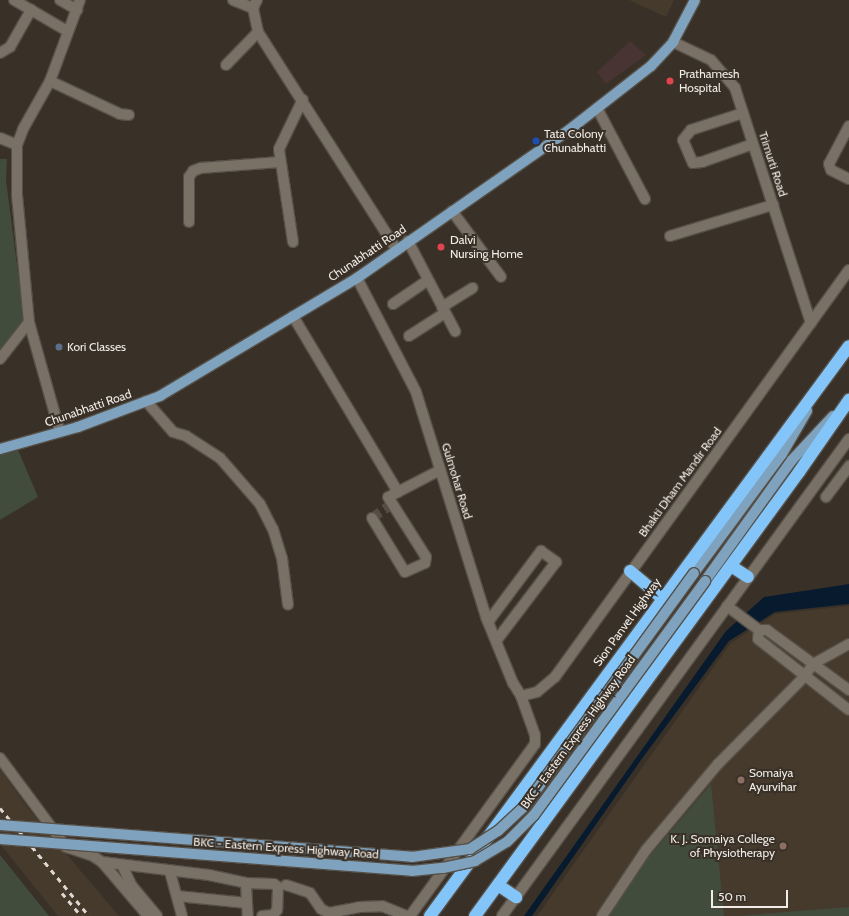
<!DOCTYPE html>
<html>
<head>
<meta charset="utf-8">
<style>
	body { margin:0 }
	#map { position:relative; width:849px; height:916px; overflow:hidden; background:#393128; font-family:Cabin,sans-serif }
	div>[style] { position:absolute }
	.commercial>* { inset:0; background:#483433 }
	.built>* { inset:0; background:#463a2c }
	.green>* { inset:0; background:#414c3d }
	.water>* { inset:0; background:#081b2e }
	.minor-tunnel>* { height:10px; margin-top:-5px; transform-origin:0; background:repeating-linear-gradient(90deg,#554d44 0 10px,transparent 0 15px) }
	.roads { filter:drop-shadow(1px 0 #565048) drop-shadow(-1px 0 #565048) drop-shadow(0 1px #565048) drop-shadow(0 -1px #565048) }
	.minor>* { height:10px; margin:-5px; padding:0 5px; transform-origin:5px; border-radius:5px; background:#797066 }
	.major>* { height:10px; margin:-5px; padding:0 5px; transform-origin:5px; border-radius:5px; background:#7fa3be }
	.highway>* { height:12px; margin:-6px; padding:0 6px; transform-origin:6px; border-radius:6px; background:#83c5f9 }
	.rail>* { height:3px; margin-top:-1.5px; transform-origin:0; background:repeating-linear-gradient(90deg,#ddd8d2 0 5px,transparent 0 10px) }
	.bridges { filter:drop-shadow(1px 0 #565048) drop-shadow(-1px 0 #565048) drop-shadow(0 1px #565048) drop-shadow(0 -1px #565048) }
	.major-bridge>* { height:10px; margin:-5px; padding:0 5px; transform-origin:5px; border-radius:5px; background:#7fa3be }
	.dots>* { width:11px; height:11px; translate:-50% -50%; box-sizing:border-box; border:2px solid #393128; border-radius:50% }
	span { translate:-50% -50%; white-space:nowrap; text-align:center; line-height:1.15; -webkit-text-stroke:4px #393128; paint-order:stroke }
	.poi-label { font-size:12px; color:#f1ece6 }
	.left { translate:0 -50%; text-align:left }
	.right { translate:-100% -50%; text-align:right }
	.street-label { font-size:12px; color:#f1ece6 }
	.scale { position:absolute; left:711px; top:890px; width:77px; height:18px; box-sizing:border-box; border:2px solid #f1ece6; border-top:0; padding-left:5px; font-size:12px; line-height:14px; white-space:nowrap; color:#f1ece6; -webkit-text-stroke:3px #393128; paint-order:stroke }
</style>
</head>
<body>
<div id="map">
	<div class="commercial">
		<i style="clip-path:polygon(630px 41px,646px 55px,606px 84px,597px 72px)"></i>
	</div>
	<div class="built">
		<i style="clip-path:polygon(629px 0,674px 0,666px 17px)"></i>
		<i style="clip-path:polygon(849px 606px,849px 916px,537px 916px,730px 644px,775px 614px)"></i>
		<i style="clip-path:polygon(0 769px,29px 810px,119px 916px,58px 916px,0 844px)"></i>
	</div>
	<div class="green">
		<i style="clip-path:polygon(0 159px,7px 159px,6px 180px,24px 319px,0 349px)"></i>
		<i style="clip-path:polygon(18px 450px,38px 497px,0 520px,0 455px)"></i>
		<i style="clip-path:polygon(711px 784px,724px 916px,610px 916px,624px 886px)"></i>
		<i style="clip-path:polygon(0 855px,49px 916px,0 916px)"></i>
		<i style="clip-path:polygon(849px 907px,849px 916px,739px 916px)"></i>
	</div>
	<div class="water">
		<i style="clip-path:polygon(849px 584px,849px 604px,775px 612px,729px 641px,641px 760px,532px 916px,524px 916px,726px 631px,764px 597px)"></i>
	</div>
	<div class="minor-tunnel">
		<i style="left:372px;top:518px;width:21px;rotate:-35deg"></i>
	</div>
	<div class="roads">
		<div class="minor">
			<i style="left:14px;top:0;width:61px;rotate:30.3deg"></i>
			<i style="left:60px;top:0;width:20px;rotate:30deg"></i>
			<i style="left:233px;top:0;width:22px;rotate:22deg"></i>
			<i style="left:257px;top:0;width:9px;rotate:117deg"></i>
			<i style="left:253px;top:8px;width:25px;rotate:78deg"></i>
			<i style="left:258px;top:32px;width:257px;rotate:57.5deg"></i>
			<i style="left:673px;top:42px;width:42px;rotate:25.3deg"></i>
			<i style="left:711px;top:60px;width:37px;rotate:49deg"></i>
			<i style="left:735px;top:88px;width:247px;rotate:72.1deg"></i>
			<i style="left:0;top:53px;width:12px;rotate:-31deg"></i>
			<i style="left:10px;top:47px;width:43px;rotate:-60.4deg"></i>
			<i style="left:226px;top:65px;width:46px;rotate:-45.9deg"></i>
			<i style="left:50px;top:81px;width:77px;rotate:25.2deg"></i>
			<i style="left:120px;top:114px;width:9px;rotate:6deg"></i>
			<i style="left:597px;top:108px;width:103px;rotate:62.2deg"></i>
			<i style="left:743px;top:113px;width:55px;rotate:161.9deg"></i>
			<i style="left:691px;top:130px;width:13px;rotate:129deg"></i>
			<i style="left:683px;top:140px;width:25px;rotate:67deg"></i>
			<i style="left:693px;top:163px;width:9px;rotate:-6deg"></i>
			<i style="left:702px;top:162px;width:54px;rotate:-19.4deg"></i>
			<i style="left:849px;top:126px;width:43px;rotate:117.8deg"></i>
			<i style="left:829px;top:164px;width:6px;rotate:72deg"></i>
			<i style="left:831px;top:170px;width:20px;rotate:27deg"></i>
			<i style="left:0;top:138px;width:18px;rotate:22deg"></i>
			<i style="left:452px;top:211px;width:82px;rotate:53.4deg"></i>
			<i style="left:189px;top:222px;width:45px;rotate:-90deg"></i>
			<i style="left:189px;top:177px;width:7px;rotate:-56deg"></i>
			<i style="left:193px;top:171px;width:9px;rotate:-21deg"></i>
			<i style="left:201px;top:168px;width:79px;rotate:-4.3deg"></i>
			<i style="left:670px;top:236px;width:108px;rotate:-16.8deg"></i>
			<i style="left:408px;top:241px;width:102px;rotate:62.4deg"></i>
			<i style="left:293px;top:242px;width:94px;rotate:-98.6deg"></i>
			<i style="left:279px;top:149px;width:55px;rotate:-64.4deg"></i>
			<i style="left:357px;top:278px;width:128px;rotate:62.6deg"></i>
			<i style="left:416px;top:392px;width:236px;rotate:72.7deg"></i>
			<i style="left:486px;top:617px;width:71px;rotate:67.8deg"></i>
			<i style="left:513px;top:683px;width:15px;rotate:58deg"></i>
			<i style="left:521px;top:696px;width:41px;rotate:70.3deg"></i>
			<i style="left:535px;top:735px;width:9px;rotate:90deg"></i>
			<i style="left:535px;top:744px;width:213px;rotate:126deg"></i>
			<i style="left:393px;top:304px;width:42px;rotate:-34.4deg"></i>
			<i style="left:442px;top:307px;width:36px;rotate:-32deg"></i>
			<i style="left:293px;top:316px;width:205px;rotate:59.2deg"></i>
			<i style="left:29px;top:322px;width:114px;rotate:74.3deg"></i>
			<i style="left:409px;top:336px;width:43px;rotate:-32.6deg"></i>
			<i style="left:0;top:359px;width:47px;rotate:-51.9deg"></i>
			<i style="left:29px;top:322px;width:129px;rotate:-95.4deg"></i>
			<i style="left:17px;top:194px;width:49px;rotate:-90deg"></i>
			<i style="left:17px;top:145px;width:17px;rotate:-69deg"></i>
			<i style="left:23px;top:129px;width:55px;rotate:-60.6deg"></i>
			<i style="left:50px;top:81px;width:86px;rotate:-69.7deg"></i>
			<i style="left:146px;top:401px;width:41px;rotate:48.9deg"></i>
			<i style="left:173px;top:432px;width:14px;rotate:17deg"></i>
			<i style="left:186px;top:436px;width:40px;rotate:32.9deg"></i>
			<i style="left:220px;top:458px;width:61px;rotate:49deg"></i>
			<i style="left:260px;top:504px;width:28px;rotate:63deg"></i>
			<i style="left:273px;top:529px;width:30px;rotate:73deg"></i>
			<i style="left:282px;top:558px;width:47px;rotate:82.7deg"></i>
			<i style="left:392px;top:495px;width:54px;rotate:-27.5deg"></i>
			<i style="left:826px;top:497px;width:39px;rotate:-53deg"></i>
			<i style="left:372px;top:518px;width:63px;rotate:58.6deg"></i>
			<i style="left:405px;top:572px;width:22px;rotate:-24deg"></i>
			<i style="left:425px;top:563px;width:6px;rotate:-81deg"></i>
			<i style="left:426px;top:557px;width:71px;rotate:-122.3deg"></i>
			<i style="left:727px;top:606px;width:40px;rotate:37deg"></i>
			<i style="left:759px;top:630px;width:8px"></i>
			<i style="left:767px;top:630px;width:102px;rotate:36.2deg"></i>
			<i style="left:488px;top:622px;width:89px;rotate:-53.3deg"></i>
			<i style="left:541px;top:551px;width:19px;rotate:36deg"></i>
			<i style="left:556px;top:562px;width:99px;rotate:127.2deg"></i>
			<i style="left:759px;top:630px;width:9px;rotate:96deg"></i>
			<i style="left:758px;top:639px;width:115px;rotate:38deg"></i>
			<i style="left:521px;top:696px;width:16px;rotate:-14deg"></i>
			<i style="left:537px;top:692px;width:23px;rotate:-40deg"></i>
			<i style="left:555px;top:677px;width:502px;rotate:-54.16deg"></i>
			<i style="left:0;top:758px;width:111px;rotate:53.4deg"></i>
			<i style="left:66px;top:847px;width:28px;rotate:18deg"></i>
			<i style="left:93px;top:856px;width:11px;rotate:34deg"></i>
			<i style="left:102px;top:862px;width:71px;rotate:49.6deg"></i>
			<i style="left:102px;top:862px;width:108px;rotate:6.9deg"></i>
			<i style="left:209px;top:875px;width:38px;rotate:12deg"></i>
			<i style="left:246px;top:883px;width:28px;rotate:2deg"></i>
			<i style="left:274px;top:884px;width:5px;rotate:37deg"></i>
			<i style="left:278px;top:887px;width:23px;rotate:92deg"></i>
			<i style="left:277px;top:910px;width:6px;rotate:129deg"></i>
			<i style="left:273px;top:915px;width:11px;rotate:175deg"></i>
			<i style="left:122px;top:865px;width:23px;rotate:65deg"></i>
			<i style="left:132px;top:886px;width:39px;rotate:50deg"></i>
			<i style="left:170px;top:872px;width:46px;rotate:74.7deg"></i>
			<i style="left:246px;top:883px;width:33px;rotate:87deg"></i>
			<i style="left:286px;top:885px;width:25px;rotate:18deg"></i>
			<i style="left:310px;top:893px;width:19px;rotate:55deg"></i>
			<i style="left:321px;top:909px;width:9px;rotate:27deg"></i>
			<i style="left:329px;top:913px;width:31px;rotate:-11deg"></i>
			<i style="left:359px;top:907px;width:23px;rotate:-2deg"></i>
			<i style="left:382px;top:906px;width:27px;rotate:22deg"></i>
			<i style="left:177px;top:896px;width:70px;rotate:5.7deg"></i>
			<i style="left:502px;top:916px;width:590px;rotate:-53.97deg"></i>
			<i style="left:602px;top:916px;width:79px;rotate:-56.3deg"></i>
			<i style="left:646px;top:850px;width:112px;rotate:-50.1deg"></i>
			<i style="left:718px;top:764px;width:122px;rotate:-45.3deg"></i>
			<i style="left:804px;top:677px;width:16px;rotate:-55deg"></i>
			<i style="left:813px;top:664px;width:41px;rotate:-29.1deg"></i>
		</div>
		<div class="major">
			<i style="left:0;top:449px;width:81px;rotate:-15.8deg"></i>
			<i style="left:78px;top:427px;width:88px;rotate:-20.7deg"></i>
			<i style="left:160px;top:396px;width:230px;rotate:-30.9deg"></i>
			<i style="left:357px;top:278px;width:259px;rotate:-34.9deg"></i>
			<i style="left:569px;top:130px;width:104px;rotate:-38deg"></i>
			<i style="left:651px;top:66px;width:33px;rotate:-47deg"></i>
			<i style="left:673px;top:42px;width:47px;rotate:-62.4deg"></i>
			<i style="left:694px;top:573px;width:148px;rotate:-53.5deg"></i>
			<i style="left:782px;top:454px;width:50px;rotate:-59.8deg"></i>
			<i style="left:705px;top:581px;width:149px;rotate:-54.3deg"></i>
			<i style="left:792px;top:460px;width:60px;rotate:-47deg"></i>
		</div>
		<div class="highway">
			<i style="left:731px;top:566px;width:20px;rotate:33deg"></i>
			<i style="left:630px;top:571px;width:42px;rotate:40.2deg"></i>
			<i style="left:498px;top:885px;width:22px;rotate:34deg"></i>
			<i style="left:430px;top:916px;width:707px;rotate:-53.68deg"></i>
			<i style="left:475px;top:916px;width:550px;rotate:-53.88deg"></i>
			<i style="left:799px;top:472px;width:88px;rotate:-55.2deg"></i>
		</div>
	</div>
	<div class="rail">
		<i style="left:0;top:808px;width:140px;rotate:50.5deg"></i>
		<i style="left:62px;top:893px;width:30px;rotate:50deg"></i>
	</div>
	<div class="bridges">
		<div class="major-bridge">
			<i style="left:0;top:825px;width:413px;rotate:4.4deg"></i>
			<i style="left:412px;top:857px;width:59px;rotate:-7.9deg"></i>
			<i style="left:470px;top:849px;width:33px;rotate:-33deg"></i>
			<i style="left:498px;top:831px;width:35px;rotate:-43deg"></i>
			<i style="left:524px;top:807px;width:289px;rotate:-54deg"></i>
			<i style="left:0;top:839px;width:413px;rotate:4.4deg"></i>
			<i style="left:412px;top:871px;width:31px;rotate:-6deg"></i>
			<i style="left:443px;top:868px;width:33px;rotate:-12deg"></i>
			<i style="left:475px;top:861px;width:37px;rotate:-31deg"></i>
			<i style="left:507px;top:842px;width:38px;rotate:-45deg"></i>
			<i style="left:534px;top:815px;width:290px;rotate:-53.8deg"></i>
		</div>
	</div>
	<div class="dots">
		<i style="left:670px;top:81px;background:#e0444e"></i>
		<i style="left:536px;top:141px;background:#1a4fb4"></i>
		<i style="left:441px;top:247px;background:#e0444e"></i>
		<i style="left:59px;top:347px;background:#5c6f8a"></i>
		<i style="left:741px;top:780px;background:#8d6e63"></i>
		<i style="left:783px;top:846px;background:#8d6e63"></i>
	</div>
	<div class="poi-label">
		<span class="left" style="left:679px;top:81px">Prathamesh<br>Hospital</span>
		<span class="left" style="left:544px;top:141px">Tata Colony<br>Chunabhatti</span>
		<span class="left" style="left:450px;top:247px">Dalvi<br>Nursing Home</span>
		<span class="left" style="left:67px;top:347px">Kori Classes</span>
		<span class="left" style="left:749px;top:780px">Somaiya<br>Ayurvihar</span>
		<span class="right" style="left:775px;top:846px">K. J. Somaiya College<br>of Physiotherapy</span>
	</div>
	<div class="street-label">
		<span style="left:773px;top:164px;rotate:72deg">Trimurti Road</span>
		<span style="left:367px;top:253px;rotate:-34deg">Chunabhatti Road</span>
		<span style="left:88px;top:408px;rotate:-19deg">Chunabhatti Road</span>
		<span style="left:457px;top:481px;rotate:73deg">Gulmohar Road</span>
		<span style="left:680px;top:482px;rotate:-54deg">Bhakti Dham Mandir Road</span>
		<span style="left:627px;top:622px;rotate:-54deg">Sion Panvel Highway</span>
		<span style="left:578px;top:732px;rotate:-54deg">BKC - Eastern Express Highway Road</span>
		<span style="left:286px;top:848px;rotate:4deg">BKC - Eastern Express Highway Road</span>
	</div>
	<div class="scale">50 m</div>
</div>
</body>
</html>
